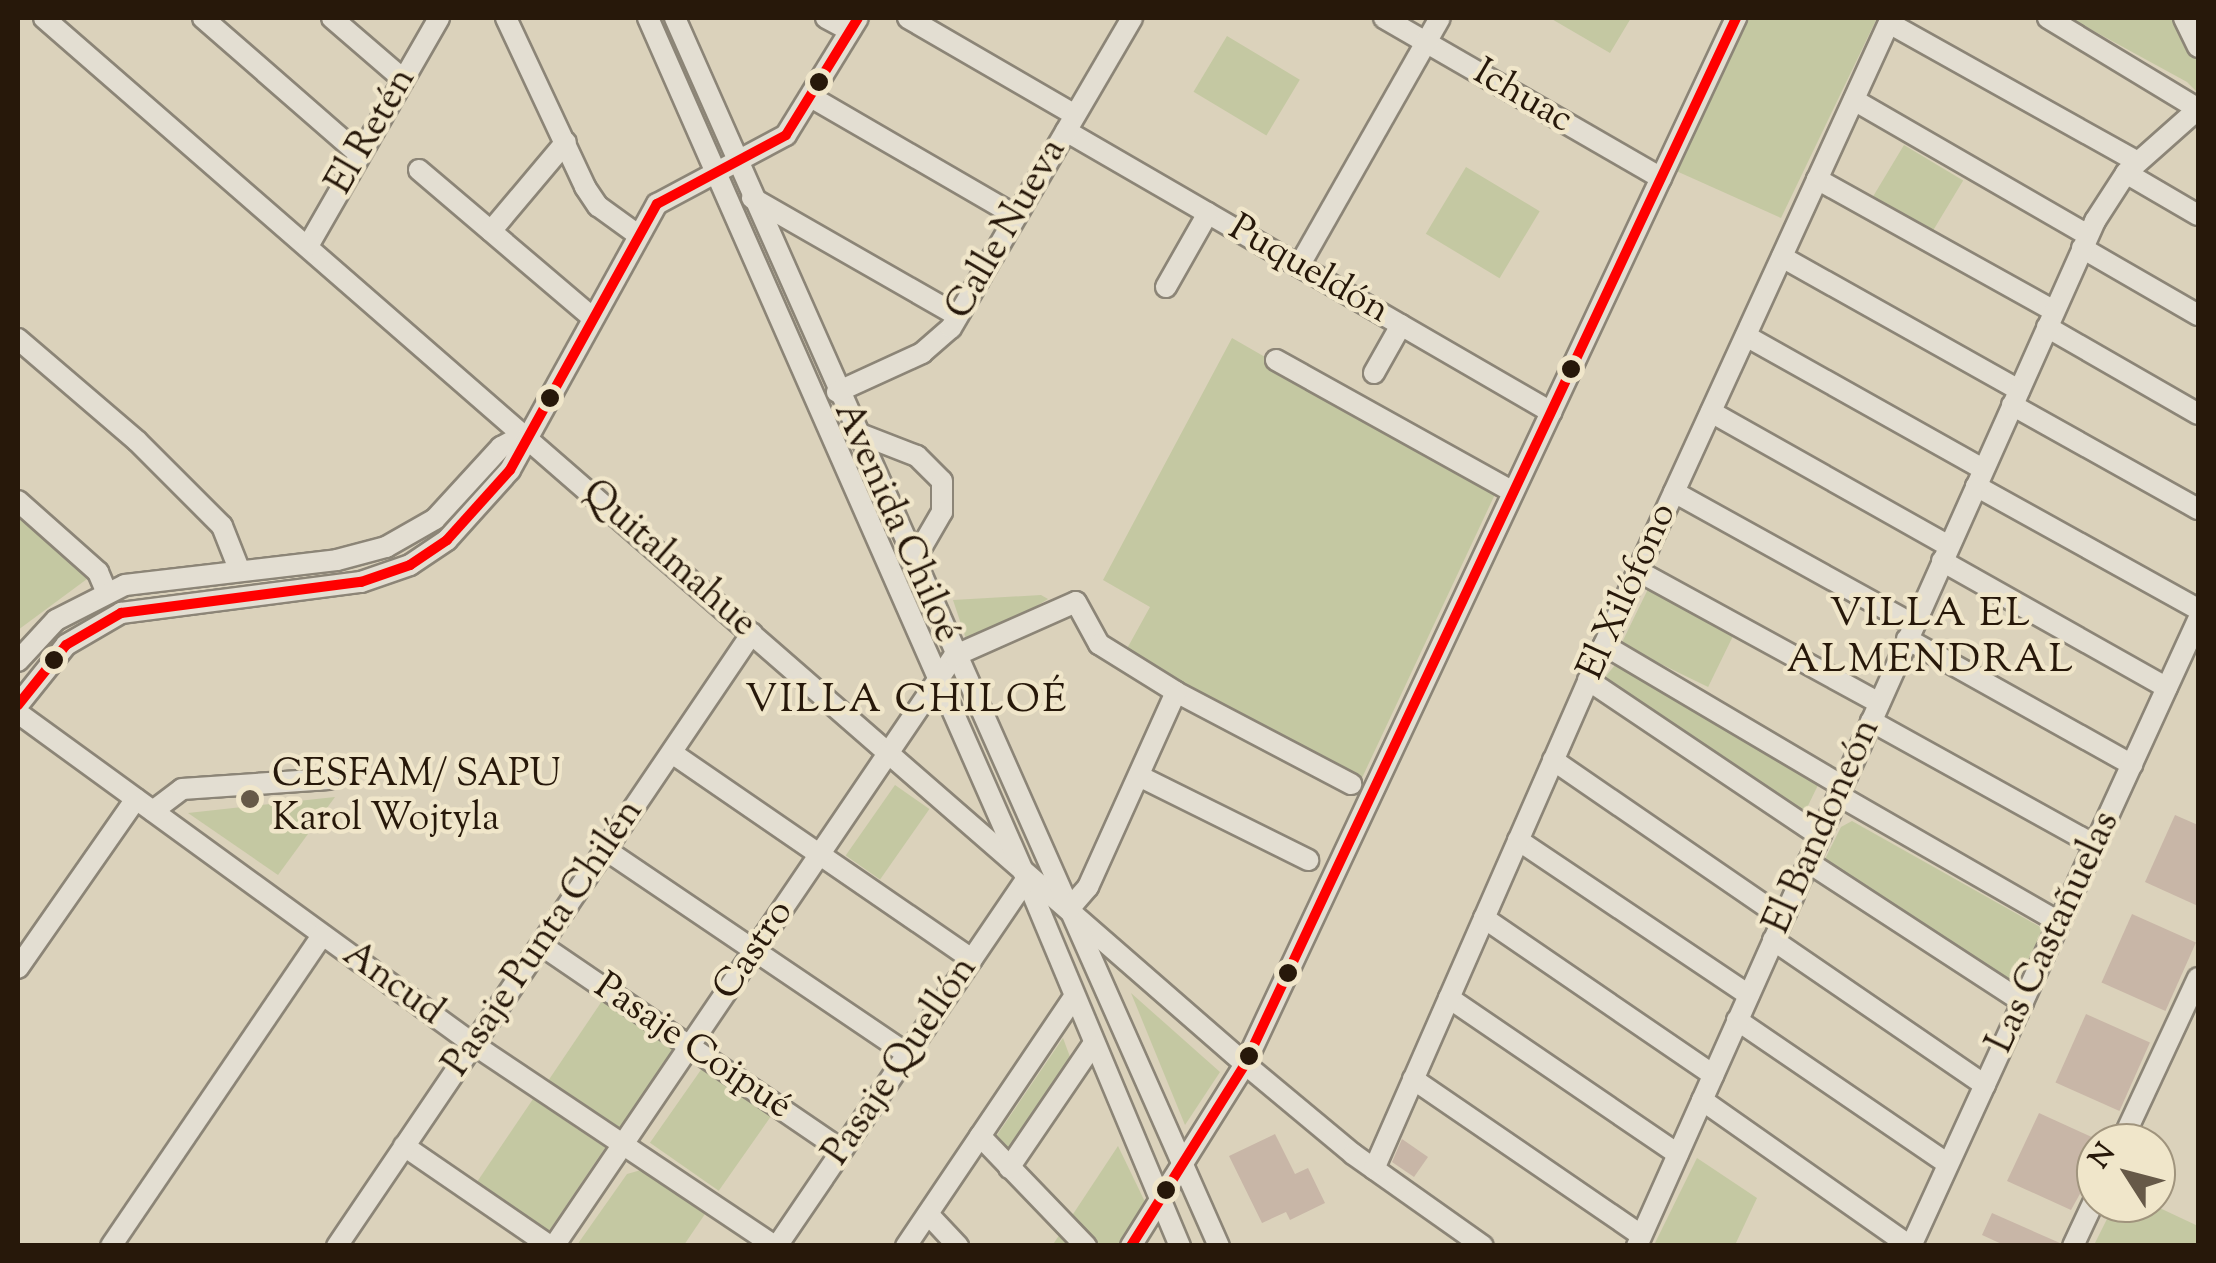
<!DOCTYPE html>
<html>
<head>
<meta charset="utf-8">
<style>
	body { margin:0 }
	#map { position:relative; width:2216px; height:1263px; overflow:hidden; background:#dbd2bb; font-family:"Sorts Mill Goudy",serif }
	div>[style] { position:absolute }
	.green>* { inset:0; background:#c4c8a2; transform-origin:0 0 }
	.building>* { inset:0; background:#c8b6a7; transform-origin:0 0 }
	.roads { filter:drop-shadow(2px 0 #8c8577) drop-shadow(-2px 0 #8c8577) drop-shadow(0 2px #8c8577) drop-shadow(0 -2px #8c8577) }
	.minor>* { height:20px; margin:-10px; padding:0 10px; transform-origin:10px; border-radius:10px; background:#e3ded2 }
	.bus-1>* { height:10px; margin:-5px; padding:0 5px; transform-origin:5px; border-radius:5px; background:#f00 }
	.dots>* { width:28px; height:28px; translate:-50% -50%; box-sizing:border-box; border:5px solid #f0e6ca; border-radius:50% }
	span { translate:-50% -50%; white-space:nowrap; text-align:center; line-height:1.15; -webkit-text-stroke:9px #f0e6ca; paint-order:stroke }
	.street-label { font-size:38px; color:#27180a }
	.poi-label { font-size:38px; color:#27180a }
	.left { translate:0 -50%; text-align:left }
	.neighbourhood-label { font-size:40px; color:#27180a; letter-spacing:2.5px }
	.frame { position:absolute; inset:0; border:20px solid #27180a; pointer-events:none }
	.north { position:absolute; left:2076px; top:1123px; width:100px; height:100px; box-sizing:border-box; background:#f0e6ca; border:2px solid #a0947d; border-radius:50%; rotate:306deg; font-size:28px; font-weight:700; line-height:40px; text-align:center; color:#27180a }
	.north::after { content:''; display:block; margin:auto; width:35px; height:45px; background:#665948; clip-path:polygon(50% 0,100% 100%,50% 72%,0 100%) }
</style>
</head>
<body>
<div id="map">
	<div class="green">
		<i style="clip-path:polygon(1550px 18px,1631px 18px,1610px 53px)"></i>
		<i style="clip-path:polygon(1748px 18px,1877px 18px,1781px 218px,1674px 170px)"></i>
		<i style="clip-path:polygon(2070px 18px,2198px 18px,2198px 93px,2187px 82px)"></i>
		<i style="left:1227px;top:36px;width:85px;height:65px;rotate:31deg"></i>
		<i style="left:1904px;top:145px;width:69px;height:68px;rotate:31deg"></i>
		<i style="left:1466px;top:167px;width:86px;height:78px;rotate:31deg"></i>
		<i style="clip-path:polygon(1232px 338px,1497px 490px,1361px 780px,1124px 654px,1150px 607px,1103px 580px)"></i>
		<i style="clip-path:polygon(18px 507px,75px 558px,87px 579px,18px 630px)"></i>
		<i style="left:1649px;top:587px;width:97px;height:64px;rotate:26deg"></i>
		<i style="clip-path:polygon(1041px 595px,1048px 599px,969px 648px,953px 600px)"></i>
		<i style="clip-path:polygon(1615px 665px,1820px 781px,1802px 818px,1609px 686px,1606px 676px)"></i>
		<i style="left:895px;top:785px;width:42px;height:86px;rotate:35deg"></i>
		<i style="clip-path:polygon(335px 797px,278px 875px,188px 813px)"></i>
		<i style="clip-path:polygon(1852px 821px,2044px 929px,2016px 984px,1824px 861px,1841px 827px)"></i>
		<i style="clip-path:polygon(1131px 993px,1220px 1072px,1185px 1125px)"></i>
		<i style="left:604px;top:998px;width:87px;height:101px;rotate:34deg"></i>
		<i style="clip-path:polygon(1063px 1038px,1073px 1065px,1008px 1155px,995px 1138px)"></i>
		<i style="left:705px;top:1064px;width:84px;height:96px;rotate:35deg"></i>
		<i style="left:533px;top:1099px;width:87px;height:102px;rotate:34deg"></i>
		<i style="clip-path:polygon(1118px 1146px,1147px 1206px,1120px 1245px,1052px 1246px)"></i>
		<i style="clip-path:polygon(1697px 1158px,1757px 1198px,1735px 1245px,1654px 1245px)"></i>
		<i style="clip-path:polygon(641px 1170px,705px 1214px,684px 1245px,577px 1245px,627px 1174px)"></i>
		<i style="clip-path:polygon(2115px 1203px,2149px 1203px,2198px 1226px,2198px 1245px,2094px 1245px)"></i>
	</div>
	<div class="building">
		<i style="clip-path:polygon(2175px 815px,2198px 825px,2198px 906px,2145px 882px)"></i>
		<i style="left:2132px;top:914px;width:70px;height:75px;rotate:24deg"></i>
		<i style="left:2086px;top:1014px;width:70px;height:75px;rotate:24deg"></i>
		<i style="clip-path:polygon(2039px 1113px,2096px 1139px,2096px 1165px,2071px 1210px,2007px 1181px)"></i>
		<i style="clip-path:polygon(1275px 1134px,1295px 1174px,1308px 1168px,1325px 1203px,1290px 1220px,1286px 1212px,1262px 1223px,1229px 1156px)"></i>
		<i style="clip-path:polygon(1402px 1139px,1428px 1157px,1414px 1177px,1392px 1162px)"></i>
		<i style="clip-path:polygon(1992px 1213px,2060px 1243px,2059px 1246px,2006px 1246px,1982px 1235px)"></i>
	</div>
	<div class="roads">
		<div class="minor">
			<i style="left:44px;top:18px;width:1593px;rotate:41.05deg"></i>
			<i style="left:1245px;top:1064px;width:141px;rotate:39.8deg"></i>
			<i style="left:1353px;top:1154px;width:159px;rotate:35.3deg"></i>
			<i style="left:203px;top:18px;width:208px;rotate:41.1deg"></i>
			<i style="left:332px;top:18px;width:94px;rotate:40.7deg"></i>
			<i style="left:506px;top:18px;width:187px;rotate:64.9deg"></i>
			<i style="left:585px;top:187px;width:23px;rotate:56deg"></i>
			<i style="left:598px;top:206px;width:49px;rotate:35.9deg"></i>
			<i style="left:648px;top:18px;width:932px;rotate:66.27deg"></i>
			<i style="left:1023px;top:871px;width:407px;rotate:67.3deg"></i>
			<i style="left:675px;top:18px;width:1343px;rotate:66.11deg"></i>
			<i style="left:826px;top:18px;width:27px;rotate:28deg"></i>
			<i style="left:908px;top:18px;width:193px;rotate:30.1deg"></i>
			<i style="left:1384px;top:18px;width:320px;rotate:30deg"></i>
			<i style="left:2048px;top:18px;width:175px;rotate:31.2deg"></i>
			<i style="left:2184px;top:18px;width:32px;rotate:64deg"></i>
			<i style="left:1889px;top:23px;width:283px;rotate:29.2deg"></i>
			<i style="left:811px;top:97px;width:237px;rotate:30.1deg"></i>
			<i style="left:1854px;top:100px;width:270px;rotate:30deg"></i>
			<i style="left:1066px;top:131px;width:561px;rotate:30.09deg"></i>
			<i style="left:419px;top:170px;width:227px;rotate:40.4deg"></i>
			<i style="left:2126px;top:173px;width:83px;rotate:30.3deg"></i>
			<i style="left:1817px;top:179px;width:271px;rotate:29.1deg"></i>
			<i style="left:752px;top:198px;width:237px;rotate:29.8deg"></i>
			<i style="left:491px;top:231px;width:116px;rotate:-49.9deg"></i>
			<i style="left:308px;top:246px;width:263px;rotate:-60.1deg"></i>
			<i style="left:2082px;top:248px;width:134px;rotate:30deg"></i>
			<i style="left:1782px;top:257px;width:272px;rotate:29.3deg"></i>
			<i style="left:1299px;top:266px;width:285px;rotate:-60.4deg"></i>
			<i style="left:1166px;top:287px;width:85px;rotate:-60.4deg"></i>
			<i style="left:2047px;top:327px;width:174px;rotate:29.9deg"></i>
			<i style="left:1746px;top:336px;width:272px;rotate:29.3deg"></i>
			<i style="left:18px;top:339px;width:157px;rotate:40.6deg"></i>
			<i style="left:137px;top:441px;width:120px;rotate:45deg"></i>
			<i style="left:222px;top:526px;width:46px;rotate:68.4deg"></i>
			<i style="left:1276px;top:360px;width:271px;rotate:29.1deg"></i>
			<i style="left:1374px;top:373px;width:55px;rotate:-60.6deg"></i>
			<i style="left:837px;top:392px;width:94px;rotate:-24.6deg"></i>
			<i style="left:922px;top:353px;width:38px;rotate:-41deg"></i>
			<i style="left:951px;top:328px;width:359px;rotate:-59.7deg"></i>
			<i style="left:2012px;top:405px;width:213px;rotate:29.2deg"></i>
			<i style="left:1711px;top:412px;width:273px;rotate:29.4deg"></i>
			<i style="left:855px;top:432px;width:66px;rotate:21.2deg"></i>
			<i style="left:917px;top:456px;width:35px;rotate:45deg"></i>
			<i style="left:942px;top:481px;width:31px;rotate:90deg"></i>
			<i style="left:942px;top:512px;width:58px;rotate:120.1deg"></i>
			<i style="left:1976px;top:486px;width:254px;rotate:29deg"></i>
			<i style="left:1674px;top:492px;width:274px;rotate:29deg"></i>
			<i style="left:18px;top:501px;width:107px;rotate:41.6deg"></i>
			<i style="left:98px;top:572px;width:21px;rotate:67deg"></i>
			<i style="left:1942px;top:561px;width:258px;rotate:29.4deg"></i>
			<i style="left:1638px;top:571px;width:275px;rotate:28.7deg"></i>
			<i style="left:1907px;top:639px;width:258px;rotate:29.2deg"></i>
			<i style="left:1604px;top:645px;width:277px;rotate:30.6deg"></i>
			<i style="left:18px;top:661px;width:56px;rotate:-47.2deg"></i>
			<i style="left:56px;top:620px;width:77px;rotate:-26.9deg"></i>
			<i style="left:125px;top:585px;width:213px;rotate:-6.7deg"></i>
			<i style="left:337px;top:560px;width:51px;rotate:-14.9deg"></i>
			<i style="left:386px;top:547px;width:56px;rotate:-29.7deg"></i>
			<i style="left:435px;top:519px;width:98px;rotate:-47.5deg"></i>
			<i style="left:501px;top:447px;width:26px;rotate:-28deg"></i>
			<i style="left:1588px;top:680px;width:280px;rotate:33.9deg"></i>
			<i style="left:1176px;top:692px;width:198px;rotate:27.7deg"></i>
			<i style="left:18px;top:705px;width:77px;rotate:-51.3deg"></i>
			<i style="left:66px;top:645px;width:64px;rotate:-30.2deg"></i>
			<i style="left:121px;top:613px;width:242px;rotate:-7.4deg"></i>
			<i style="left:361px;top:582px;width:52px;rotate:-19.1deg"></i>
			<i style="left:410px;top:565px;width:45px;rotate:-34deg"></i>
			<i style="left:447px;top:540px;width:94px;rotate:-48deg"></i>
			<i style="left:510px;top:470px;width:304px;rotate:-61.1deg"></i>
			<i style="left:657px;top:204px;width:146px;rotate:-28.1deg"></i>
			<i style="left:786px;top:135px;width:137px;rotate:-58.4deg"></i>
			<i style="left:18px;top:713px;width:563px;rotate:36.03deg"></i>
			<i style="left:473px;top:1044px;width:363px;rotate:33.8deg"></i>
			<i style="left:1871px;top:721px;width:256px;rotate:29deg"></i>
			<i style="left:672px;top:753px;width:364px;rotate:34.5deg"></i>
			<i style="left:1553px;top:760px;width:279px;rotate:34.5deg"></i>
			<i style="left:1139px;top:776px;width:189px;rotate:26.4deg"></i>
			<i style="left:1838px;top:795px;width:255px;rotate:29.9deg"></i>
			<i style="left:153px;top:811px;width:36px;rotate:-37deg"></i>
			<i style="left:182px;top:789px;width:147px;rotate:-3.9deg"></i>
			<i style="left:1518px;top:840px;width:278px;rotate:33.9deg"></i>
			<i style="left:606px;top:850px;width:364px;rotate:34.1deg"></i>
			<i style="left:1808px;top:862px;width:257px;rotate:33.1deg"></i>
			<i style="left:1484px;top:918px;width:278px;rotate:34.4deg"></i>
			<i style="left:1773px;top:940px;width:257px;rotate:34.4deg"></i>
			<i style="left:541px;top:945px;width:364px;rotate:34.3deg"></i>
			<i style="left:18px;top:968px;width:206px;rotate:-55.1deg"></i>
			<i style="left:1449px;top:998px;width:277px;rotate:34.3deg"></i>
			<i style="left:1737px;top:1020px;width:255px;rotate:34.3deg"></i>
			<i style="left:1413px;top:1079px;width:276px;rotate:34.4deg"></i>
			<i style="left:1702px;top:1100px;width:254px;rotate:35.1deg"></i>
			<i style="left:980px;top:1136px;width:153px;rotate:46.1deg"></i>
			<i style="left:2121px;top:1143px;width:182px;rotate:-65deg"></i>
			<i style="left:404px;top:1146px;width:177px;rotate:34.4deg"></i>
			<i style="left:1009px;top:1168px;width:148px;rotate:-55.8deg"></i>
			<i style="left:1374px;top:1169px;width:572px;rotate:-66.3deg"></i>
			<i style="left:1604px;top:645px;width:690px;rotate:-65.4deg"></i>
			<i style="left:928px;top:1214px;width:44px;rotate:46.8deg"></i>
			<i style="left:111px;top:1246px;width:376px;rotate:-55.8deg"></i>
			<i style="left:337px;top:1246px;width:740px;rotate:-55.9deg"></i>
			<i style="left:554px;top:1246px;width:713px;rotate:-55.86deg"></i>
			<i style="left:954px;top:656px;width:133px;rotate:-23.9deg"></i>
			<i style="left:1076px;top:602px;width:48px;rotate:61.3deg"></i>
			<i style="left:1099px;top:644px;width:91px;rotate:31.9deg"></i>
			<i style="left:1176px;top:692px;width:214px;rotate:114.3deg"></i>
			<i style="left:1088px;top:887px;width:29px;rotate:131deg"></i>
			<i style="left:777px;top:1246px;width:443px;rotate:-55.8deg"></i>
			<i style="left:906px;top:1246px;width:297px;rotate:-56deg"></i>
			<i style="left:1131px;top:1246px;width:215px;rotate:-57.9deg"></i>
			<i style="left:1245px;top:1064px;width:1156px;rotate:-64.85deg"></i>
			<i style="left:1637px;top:1246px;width:1123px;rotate:-65.92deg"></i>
			<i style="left:2095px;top:221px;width:57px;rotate:-57.1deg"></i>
			<i style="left:2126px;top:173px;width:96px;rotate:-41.6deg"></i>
			<i style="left:1911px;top:1246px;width:689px;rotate:-65.37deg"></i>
			<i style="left:2073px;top:1246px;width:54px;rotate:-64.9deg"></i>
		</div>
	</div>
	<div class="bus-1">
		<i style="left:18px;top:705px;width:77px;rotate:-51.3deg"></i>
		<i style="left:66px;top:645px;width:64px;rotate:-30.2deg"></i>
		<i style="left:121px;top:613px;width:242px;rotate:-7.4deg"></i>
		<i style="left:361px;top:582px;width:52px;rotate:-19.1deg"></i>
		<i style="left:410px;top:565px;width:45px;rotate:-34deg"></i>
		<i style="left:447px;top:540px;width:94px;rotate:-48deg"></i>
		<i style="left:510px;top:470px;width:304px;rotate:-61.1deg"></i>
		<i style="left:657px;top:204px;width:146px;rotate:-28.1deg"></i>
		<i style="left:786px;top:135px;width:137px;rotate:-58.4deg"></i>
		<i style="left:1131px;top:1246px;width:215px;rotate:-57.9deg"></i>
		<i style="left:1245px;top:1064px;width:1156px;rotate:-64.85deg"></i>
	</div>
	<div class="dots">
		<i style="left:819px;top:82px;background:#27180a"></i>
		<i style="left:1571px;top:369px;background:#27180a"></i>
		<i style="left:550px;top:398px;background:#27180a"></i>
		<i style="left:54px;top:660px;background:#27180a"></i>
		<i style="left:250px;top:799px;background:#665948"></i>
		<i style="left:1288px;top:973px;background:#27180a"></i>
		<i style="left:1249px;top:1056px;background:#27180a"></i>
		<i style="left:1166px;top:1190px;background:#27180a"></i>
	</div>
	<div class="street-label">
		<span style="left:1522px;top:98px;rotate:30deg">Ichuac</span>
		<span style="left:373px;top:132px;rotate:-60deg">El Retén</span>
		<span style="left:1008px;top:230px;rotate:-60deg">Calle Nueva</span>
		<span style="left:1308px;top:271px;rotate:30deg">Puqueldón</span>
		<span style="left:895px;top:523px;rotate:66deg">Avenida Chiloé</span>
		<span style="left:668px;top:560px;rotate:41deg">Quitalmahue</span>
		<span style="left:1629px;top:592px;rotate:-66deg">El Xilófono</span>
		<span style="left:1824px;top:827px;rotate:-66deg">El Bandoneón</span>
		<span style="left:2055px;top:933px;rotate:-65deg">Las Castañuelas</span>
		<span style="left:545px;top:939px;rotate:-56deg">Pasaje Punta Chilén</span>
		<span style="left:755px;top:951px;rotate:-56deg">Castro</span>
		<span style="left:392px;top:985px;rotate:36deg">Ancud</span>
		<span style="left:692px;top:1048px;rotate:34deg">Pasaje Coipué</span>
		<span style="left:902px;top:1062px;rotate:-56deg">Pasaje Quellón</span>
	</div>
	<div class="poi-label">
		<span class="left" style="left:272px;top:799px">CESFAM/ SAPU<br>Karol Wojtyla</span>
	</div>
	<div class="neighbourhood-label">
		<span style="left:1931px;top:639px">VILLA EL<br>ALMENDRAL</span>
		<span style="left:907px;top:702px">VILLA CHILOÉ</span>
	</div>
	<div class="frame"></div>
	<div class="north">N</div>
</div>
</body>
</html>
